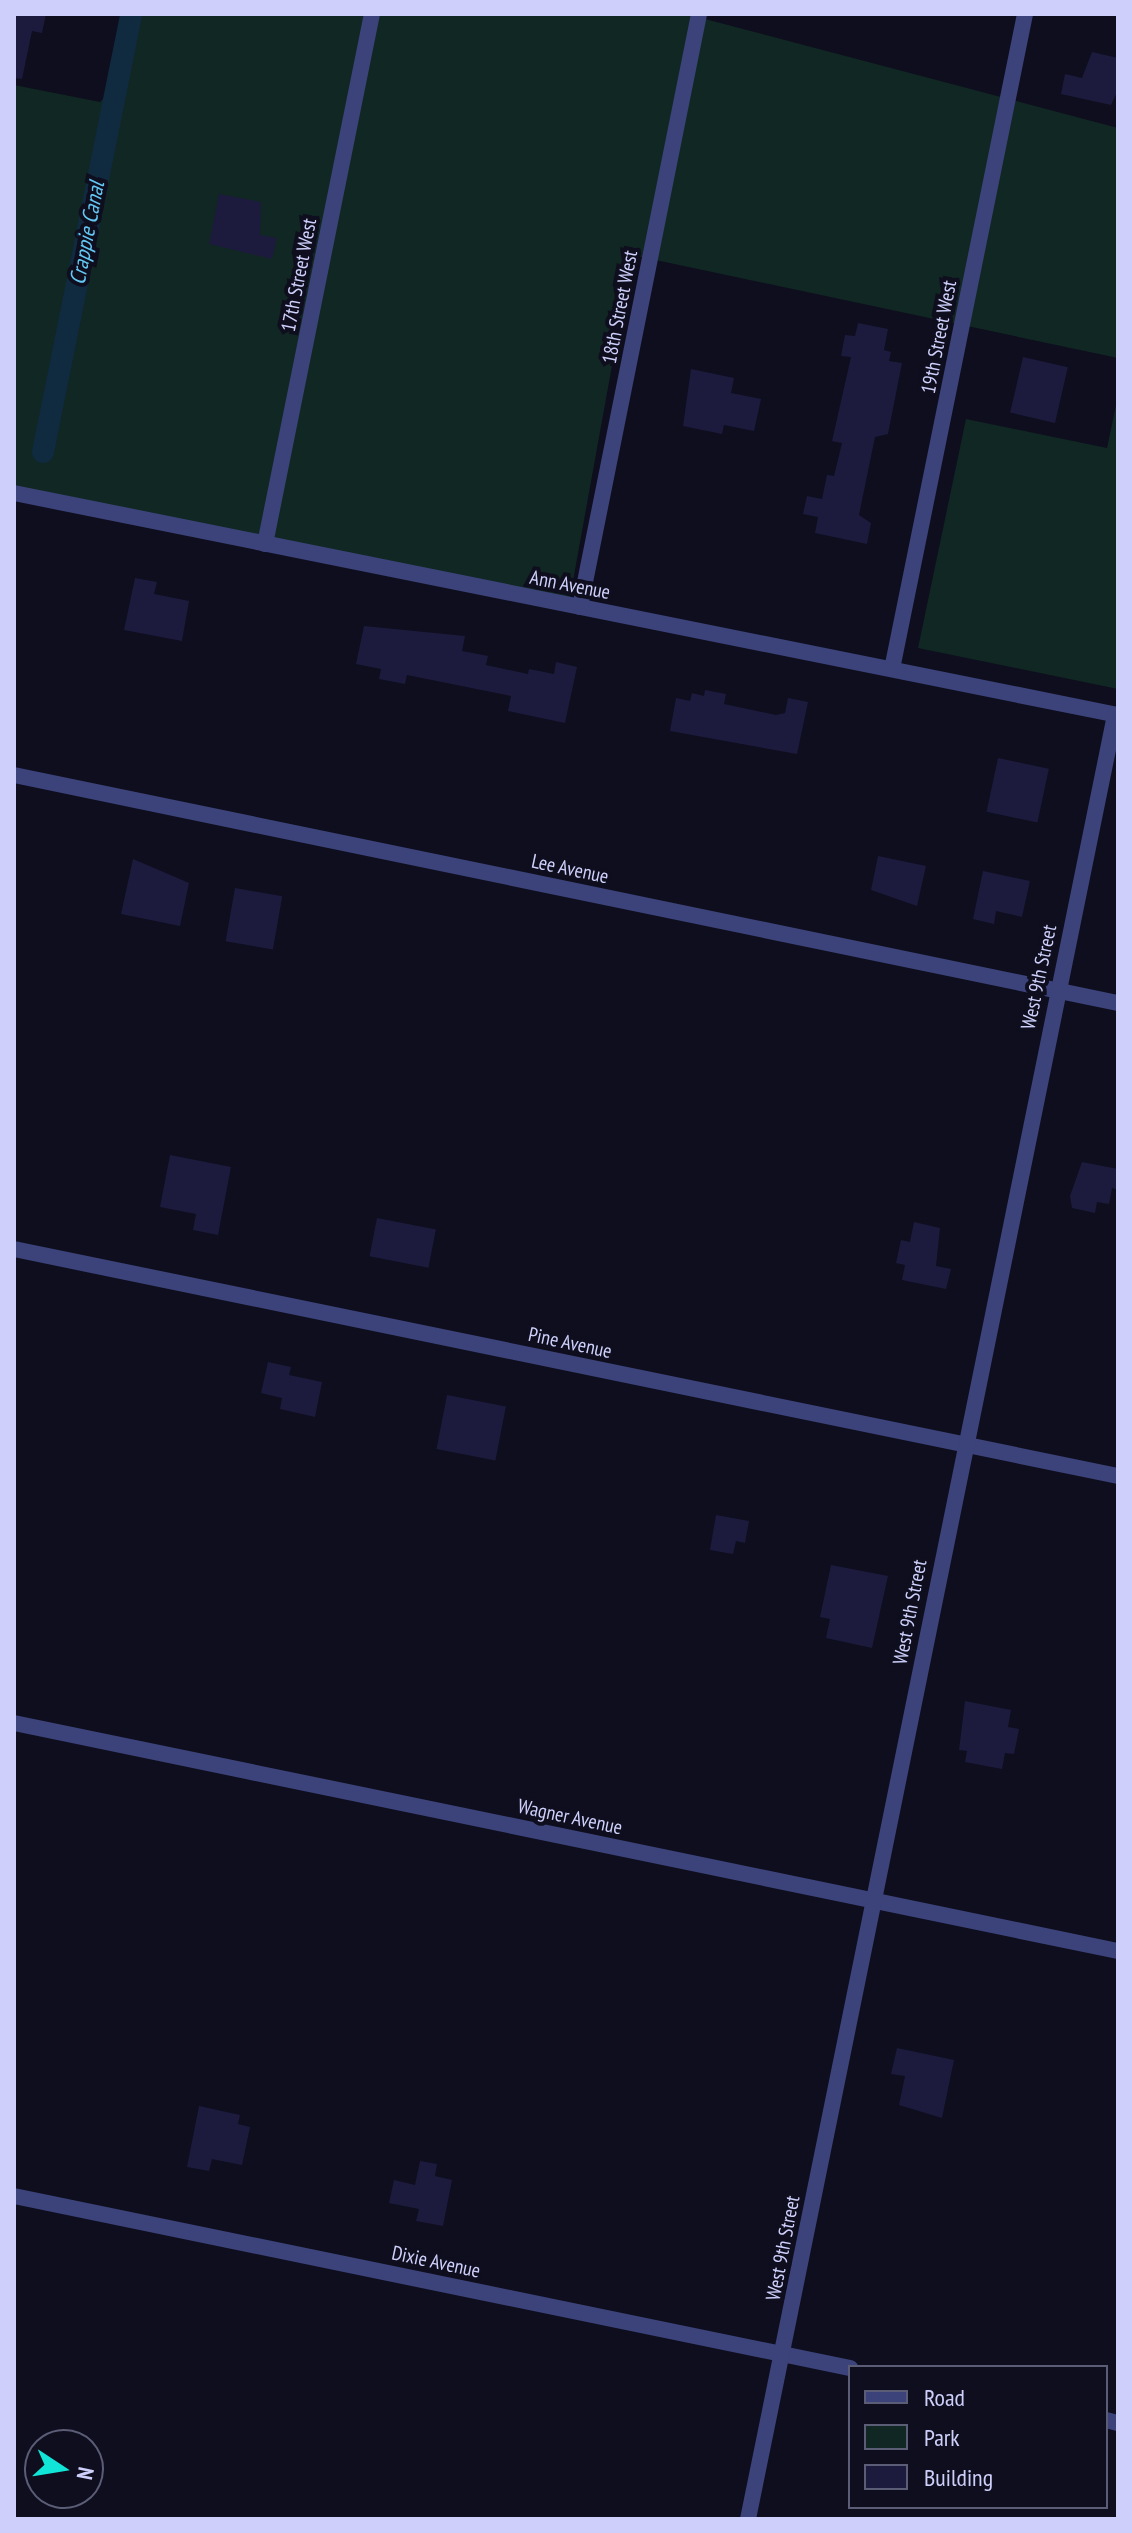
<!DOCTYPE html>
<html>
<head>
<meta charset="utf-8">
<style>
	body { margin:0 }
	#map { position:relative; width:1132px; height:2533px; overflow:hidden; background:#0e0e1e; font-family:"PT Sans Narrow",sans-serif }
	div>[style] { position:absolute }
	.green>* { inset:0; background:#112723 }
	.canal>* { height:22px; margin:-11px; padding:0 11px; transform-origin:11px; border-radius:11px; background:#102a40 }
	.building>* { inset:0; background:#1c1b3d; transform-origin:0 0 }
	.minor>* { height:16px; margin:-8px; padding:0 8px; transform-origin:8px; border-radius:8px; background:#3c437a }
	span { translate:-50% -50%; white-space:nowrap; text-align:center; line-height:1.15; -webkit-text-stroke:8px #0e0e1e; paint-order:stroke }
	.street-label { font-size:20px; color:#ced0fb }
	.water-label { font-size:22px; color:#64c8f4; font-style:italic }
	.frame { position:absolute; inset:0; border:16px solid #ced0fb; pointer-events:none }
	.legend { position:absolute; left:848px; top:2365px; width:260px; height:144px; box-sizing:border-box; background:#0e0e1e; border:2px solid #5b5c76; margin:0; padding:10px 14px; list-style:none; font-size:24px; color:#ced0fb }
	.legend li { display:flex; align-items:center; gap:16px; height:40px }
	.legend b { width:40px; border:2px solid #5b5c76 }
	.north { position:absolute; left:24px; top:2429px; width:80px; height:80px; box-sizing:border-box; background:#0e0e1e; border:2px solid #5b5c76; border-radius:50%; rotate:102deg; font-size:22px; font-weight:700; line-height:32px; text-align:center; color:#ced0fb }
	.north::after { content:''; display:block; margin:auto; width:28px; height:36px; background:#11e5d8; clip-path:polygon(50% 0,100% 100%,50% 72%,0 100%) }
</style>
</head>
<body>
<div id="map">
	<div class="green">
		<i style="clip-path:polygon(128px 14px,686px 14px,1118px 128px,1118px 358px,632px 255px,569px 603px,14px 491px,14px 85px,100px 102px,109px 93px)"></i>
		<i style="clip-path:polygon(1118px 396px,1118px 689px,918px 648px,966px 419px,1107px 448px)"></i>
	</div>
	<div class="canal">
		<i style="left:43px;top:452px;width:447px;rotate:-78.6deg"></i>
	</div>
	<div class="building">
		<i style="clip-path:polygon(14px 14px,46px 14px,42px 33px,32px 31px,22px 79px,14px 78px)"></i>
		<i style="clip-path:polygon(1092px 52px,1118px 58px,1118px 90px,1111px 105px,1061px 94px,1065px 74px,1082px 78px)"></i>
		<i style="clip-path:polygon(219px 194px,261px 202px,260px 235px,277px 238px,272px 259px,209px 244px)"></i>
		<i style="clip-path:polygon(858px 323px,888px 329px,884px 350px,891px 352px,889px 361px,902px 363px,888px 434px,875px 437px,859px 515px,871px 523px,867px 544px,815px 533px,818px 517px,803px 514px,807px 496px,822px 499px,827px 475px,834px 476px,842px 443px,832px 441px,851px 357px,841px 356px,845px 335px,855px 336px)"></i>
		<i style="left:1023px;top:357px;width:46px;height:57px;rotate:13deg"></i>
		<i style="clip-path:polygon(691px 369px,734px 378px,731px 393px,761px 399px,754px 431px,724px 425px,722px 434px,683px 426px)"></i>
		<i style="clip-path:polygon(135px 578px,157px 582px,154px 594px,189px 601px,182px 641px,124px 630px)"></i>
		<i style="clip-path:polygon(364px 626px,465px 636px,462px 651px,488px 656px,486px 665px,528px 674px,529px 669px,554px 674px,556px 662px,577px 667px,565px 723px,508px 711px,511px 696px,407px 675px,405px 684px,379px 679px,381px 669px,356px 664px)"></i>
		<i style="clip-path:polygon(705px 690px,726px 694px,724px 704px,776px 715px,785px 713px,788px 698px,808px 702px,797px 754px,670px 731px,676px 698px,690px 701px,692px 693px,704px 696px)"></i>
		<i style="left:998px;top:758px;width:52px;height:55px;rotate:12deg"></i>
		<i style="clip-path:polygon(878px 856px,926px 866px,917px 906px,871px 890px)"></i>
		<i style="clip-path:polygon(133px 859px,189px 883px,180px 926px,121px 914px)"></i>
		<i style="clip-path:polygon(983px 871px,1030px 881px,1022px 917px,996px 911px,994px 924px,973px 919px)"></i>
		<i style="left:235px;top:888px;width:48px;height:54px;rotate:10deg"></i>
		<i style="clip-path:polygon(170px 1155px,231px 1167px,218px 1235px,193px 1230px,196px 1214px,160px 1207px)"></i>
		<i style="clip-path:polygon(1082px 1162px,1118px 1169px,1118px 1190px,1112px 1188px,1109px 1204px,1097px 1202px,1095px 1213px,1072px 1208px,1070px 1196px)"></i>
		<i style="left:377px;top:1218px;width:60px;height:39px;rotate:11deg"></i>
		<i style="clip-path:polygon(914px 1222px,940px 1228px,936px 1266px,951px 1269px,946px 1289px,902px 1280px,905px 1265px,896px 1263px,901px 1240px,910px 1242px)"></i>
		<i style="clip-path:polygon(268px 1362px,291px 1367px,289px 1375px,322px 1382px,315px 1417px,280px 1409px,282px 1398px,261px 1393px)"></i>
		<i style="left:447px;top:1395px;width:60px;height:55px;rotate:11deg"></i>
		<i style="clip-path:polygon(716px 1515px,749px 1521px,745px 1543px,736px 1541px,733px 1554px,710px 1550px)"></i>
		<i style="clip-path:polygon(831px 1565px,888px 1576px,872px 1648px,826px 1638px,830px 1619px,820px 1617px)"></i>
		<i style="clip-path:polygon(965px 1701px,1011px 1710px,1008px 1727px,1019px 1729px,1014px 1754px,1005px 1753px,1002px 1769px,965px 1762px,967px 1751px,959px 1750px)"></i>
		<i style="clip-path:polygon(897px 2048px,954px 2060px,942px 2118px,899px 2105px,905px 2076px,891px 2074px)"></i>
		<i style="clip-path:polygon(199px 2106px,240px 2115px,238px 2124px,250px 2127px,242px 2165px,212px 2159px,209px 2171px,187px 2167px)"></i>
		<i style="clip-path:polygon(420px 2161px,437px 2164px,435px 2176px,452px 2180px,443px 2226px,416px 2221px,419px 2209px,389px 2203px,394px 2180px,415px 2185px)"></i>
	</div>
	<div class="minor">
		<i style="left:14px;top:493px;width:1126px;rotate:11.37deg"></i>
		<i style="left:265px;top:544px;width:541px;rotate:-78.59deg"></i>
		<i style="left:580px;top:607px;width:605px;rotate:-78.65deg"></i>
		<i style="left:892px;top:669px;width:668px;rotate:-78.52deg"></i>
		<i style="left:14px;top:775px;width:1127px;rotate:11.67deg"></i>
		<i style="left:14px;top:1249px;width:1127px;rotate:11.62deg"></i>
		<i style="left:14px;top:1723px;width:1127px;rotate:11.67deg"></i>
		<i style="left:14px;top:2196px;width:854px;rotate:11.63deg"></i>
		<i style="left:1106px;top:2420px;width:12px;rotate:14deg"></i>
		<i style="left:748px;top:2519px;width:1841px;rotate:-78.5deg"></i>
	</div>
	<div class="street-label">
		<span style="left:299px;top:275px;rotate:-79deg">17th Street West</span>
		<span style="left:620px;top:307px;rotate:-79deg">18th Street West</span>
		<span style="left:939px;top:337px;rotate:-79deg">19th Street West</span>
		<span style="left:570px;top:585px;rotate:11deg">Ann Avenue</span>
		<span style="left:570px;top:869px;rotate:12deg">Lee Avenue</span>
		<span style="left:1039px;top:977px;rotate:-78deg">West 9th Street</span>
		<span style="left:570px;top:1343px;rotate:12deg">Pine Avenue</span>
		<span style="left:910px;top:1612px;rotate:-79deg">West 9th Street</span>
		<span style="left:570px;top:1817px;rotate:12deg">Wagner Avenue</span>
		<span style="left:783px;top:2248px;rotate:-79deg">West 9th Street</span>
		<span style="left:436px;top:2262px;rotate:12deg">Dixie Avenue</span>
	</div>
	<div class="water-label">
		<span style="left:87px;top:233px;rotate:-79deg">Crappie Canal</span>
	</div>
	<div class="frame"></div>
	<ul class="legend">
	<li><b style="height:10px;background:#3c437a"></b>Road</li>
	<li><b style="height:22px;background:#112723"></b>Park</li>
	<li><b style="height:22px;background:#1c1b3d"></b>Building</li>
	</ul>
	<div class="north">N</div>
</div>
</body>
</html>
